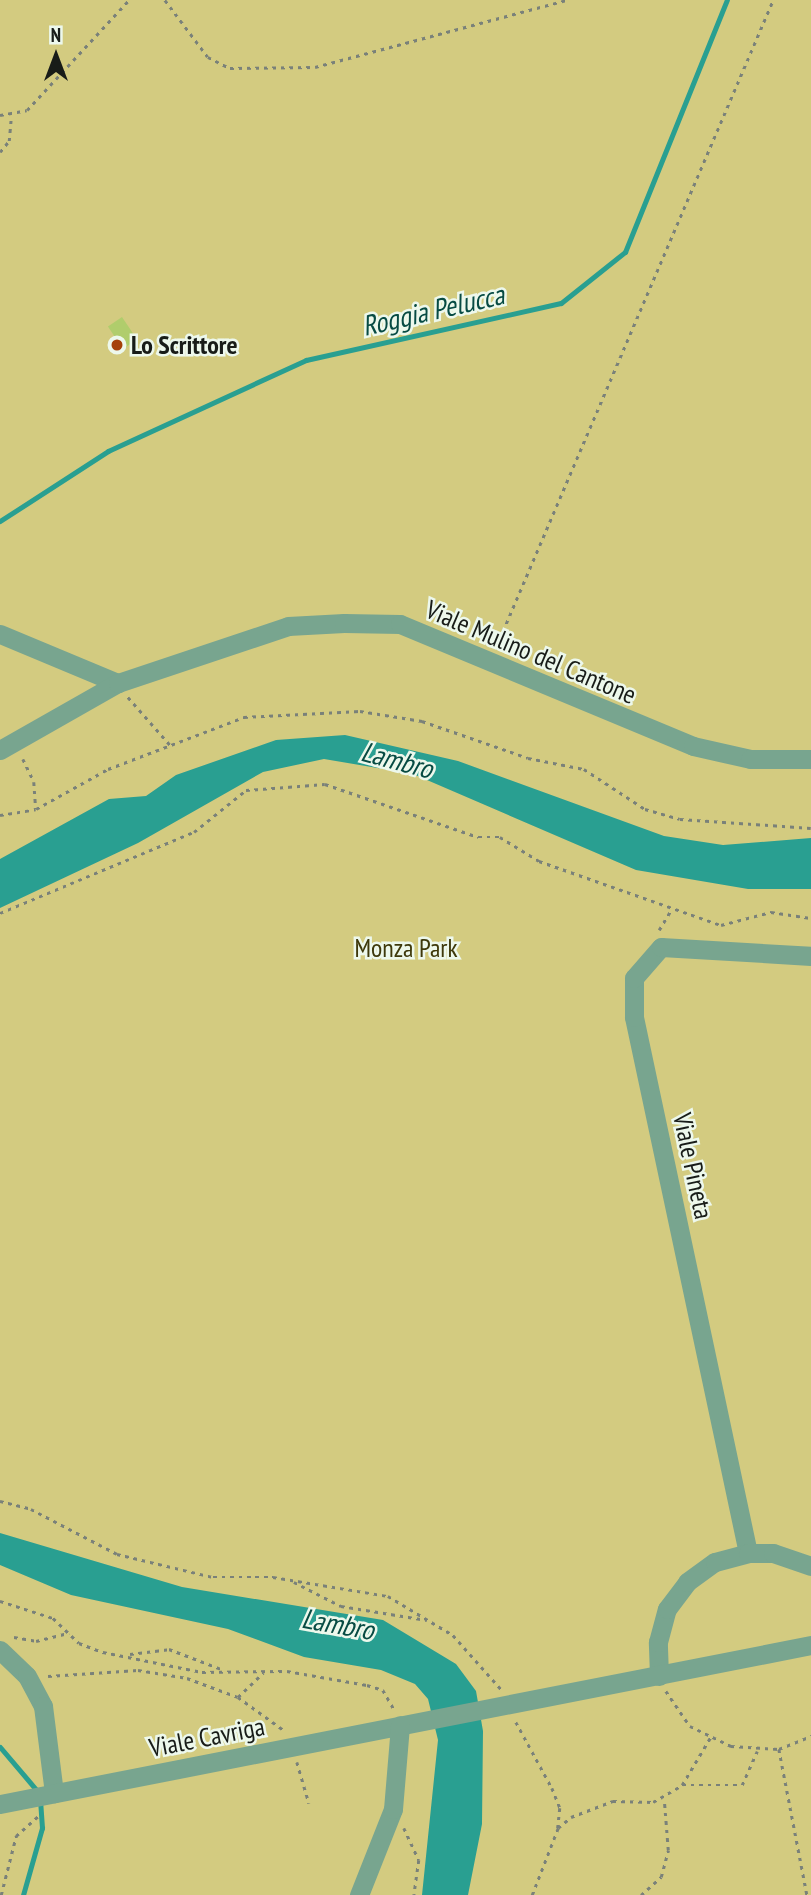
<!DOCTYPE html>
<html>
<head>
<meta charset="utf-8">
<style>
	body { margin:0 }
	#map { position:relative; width:811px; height:1895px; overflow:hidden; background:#dfeade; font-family:"PT Sans Narrow",sans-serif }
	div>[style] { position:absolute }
	.green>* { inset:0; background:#d3cb80; transform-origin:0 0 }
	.water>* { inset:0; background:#299f91 }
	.stream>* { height:5px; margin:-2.5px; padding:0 2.5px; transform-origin:2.5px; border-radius:2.5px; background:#299f91 }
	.building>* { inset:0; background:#b0cd6c; transform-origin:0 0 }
	.path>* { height:2.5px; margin-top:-1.25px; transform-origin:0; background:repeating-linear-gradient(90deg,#7a8179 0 3.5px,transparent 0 8.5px) }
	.minor>* { height:19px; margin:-9.5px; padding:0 9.5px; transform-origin:9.5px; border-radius:9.5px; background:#78a58f }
	.dots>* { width:19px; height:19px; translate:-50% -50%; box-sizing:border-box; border:4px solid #edf8ec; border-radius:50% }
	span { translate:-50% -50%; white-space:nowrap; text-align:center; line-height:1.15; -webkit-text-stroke:5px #edf8ec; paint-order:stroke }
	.poi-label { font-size:26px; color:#181c18; font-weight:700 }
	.left { translate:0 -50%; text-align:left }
	.street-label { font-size:26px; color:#181c18 }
	.park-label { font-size:26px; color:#3e390b }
	.water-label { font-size:28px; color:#074b43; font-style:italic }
	.north { position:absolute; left:21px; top:21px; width:70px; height:70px; -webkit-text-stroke:5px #edf8ec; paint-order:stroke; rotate:0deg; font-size:19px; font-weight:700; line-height:28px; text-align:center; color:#181c18 }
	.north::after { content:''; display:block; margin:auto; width:24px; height:32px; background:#181c18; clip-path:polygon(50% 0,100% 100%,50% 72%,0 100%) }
</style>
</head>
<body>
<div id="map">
	<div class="green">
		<i style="left:0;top:0;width:811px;height:1895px"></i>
	</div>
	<div class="water">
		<i style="clip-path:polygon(345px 735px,458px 761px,664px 836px,723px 845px,811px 838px,811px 889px,748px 889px,636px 870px,413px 774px,324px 759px,263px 772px,138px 843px,0 908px,0 859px,109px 799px,146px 796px,176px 775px,276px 740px)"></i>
		<i style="clip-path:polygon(0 1533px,182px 1587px,383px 1620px,456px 1664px,476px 1691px,483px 1731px,482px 1824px,468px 1895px,422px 1895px,438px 1740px,428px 1699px,415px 1684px,381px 1670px,304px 1657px,228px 1629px,71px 1595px,0 1565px)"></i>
	</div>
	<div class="stream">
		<i style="left:0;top:521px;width:129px;rotate:-32.9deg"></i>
		<i style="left:108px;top:451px;width:218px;rotate:-24.7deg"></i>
		<i style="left:306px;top:360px;width:261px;rotate:-12.6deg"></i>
		<i style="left:561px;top:303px;width:82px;rotate:-38.6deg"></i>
		<i style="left:625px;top:252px;width:272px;rotate:-68deg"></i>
		<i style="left:0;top:1747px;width:60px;rotate:49.7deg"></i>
		<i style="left:23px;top:1895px;width:70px;rotate:-74.2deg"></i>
		<i style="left:42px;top:1828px;width:26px;rotate:-94deg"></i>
	</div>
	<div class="building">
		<i style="left:122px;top:317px;width:27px;height:17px;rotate:56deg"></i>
	</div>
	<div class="path">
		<i style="left:165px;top:0;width:71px;rotate:53deg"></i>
		<i style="left:208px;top:57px;width:25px;rotate:27deg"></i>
		<i style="left:230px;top:68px;width:85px;rotate:-0.7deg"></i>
		<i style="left:315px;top:67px;width:261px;rotate:-14.9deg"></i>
		<i style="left:0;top:115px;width:27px;rotate:-10deg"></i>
		<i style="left:27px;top:110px;width:150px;rotate:-47.2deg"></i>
		<i style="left:0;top:152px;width:14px;rotate:-51deg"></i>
		<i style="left:9px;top:141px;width:25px;rotate:-85deg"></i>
		<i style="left:496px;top:647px;width:704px;rotate:-66.82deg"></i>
		<i style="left:128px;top:697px;width:67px;rotate:48.7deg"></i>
		<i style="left:23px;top:759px;width:25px;rotate:64deg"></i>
		<i style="left:34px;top:782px;width:27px;rotate:86deg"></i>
		<i style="left:0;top:815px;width:36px;rotate:-9deg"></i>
		<i style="left:36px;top:809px;width:82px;rotate:-29.1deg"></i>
		<i style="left:108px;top:769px;width:146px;rotate:-20.9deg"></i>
		<i style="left:244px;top:717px;width:116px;rotate:-3deg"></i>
		<i style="left:360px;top:711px;width:63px;rotate:9.2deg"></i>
		<i style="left:422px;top:721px;width:112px;rotate:19.2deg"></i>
		<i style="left:528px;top:758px;width:57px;rotate:11.1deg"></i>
		<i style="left:584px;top:769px;width:73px;rotate:33.3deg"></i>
		<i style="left:645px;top:809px;width:36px;rotate:16deg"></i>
		<i style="left:680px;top:819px;width:131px;rotate:3.9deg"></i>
		<i style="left:0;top:913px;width:210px;rotate:-22.7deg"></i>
		<i style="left:194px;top:832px;width:67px;rotate:-38.9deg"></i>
		<i style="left:246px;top:790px;width:79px;rotate:-4.3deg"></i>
		<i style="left:325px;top:784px;width:162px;rotate:19.1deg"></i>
		<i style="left:478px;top:837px;width:22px"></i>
		<i style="left:500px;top:837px;width:46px;rotate:31.6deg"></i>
		<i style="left:539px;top:861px;width:193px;rotate:19.4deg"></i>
		<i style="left:721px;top:925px;width:52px;rotate:-14.6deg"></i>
		<i style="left:771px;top:912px;width:40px;rotate:8.5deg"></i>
		<i style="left:659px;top:930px;width:23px;rotate:-59deg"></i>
		<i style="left:0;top:1501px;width:32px;rotate:14deg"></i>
		<i style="left:31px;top:1509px;width:97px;rotate:27.6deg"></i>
		<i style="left:117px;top:1554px;width:99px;rotate:13.5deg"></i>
		<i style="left:213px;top:1577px;width:60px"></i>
		<i style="left:273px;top:1577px;width:117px;rotate:9.4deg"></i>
		<i style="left:388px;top:1596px;width:76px;rotate:31deg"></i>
		<i style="left:453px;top:1635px;width:72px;rotate:48.4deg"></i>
		<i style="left:294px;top:1582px;width:53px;rotate:27.1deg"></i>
		<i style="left:341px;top:1606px;width:87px;rotate:9.2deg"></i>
		<i style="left:0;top:1601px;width:56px;rotate:17.8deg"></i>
		<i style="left:53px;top:1618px;width:36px;rotate:44deg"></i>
		<i style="left:79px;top:1643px;width:26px;rotate:21deg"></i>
		<i style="left:103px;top:1652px;width:101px;rotate:11.4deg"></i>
		<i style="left:202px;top:1672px;width:85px;rotate:-0.7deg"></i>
		<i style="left:287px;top:1671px;width:81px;rotate:9.9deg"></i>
		<i style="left:367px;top:1685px;width:17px;rotate:17deg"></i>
		<i style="left:383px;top:1690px;width:22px;rotate:60deg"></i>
		<i style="left:14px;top:1637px;width:22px;rotate:10deg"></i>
		<i style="left:36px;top:1641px;width:34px;rotate:-14deg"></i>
		<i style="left:130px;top:1654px;width:39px;rotate:-7deg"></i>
		<i style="left:169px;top:1649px;width:59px;rotate:20.9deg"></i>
		<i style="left:48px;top:1676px;width:90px;rotate:-3.8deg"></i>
		<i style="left:138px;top:1670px;width:50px;rotate:9.3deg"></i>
		<i style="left:187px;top:1678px;width:54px;rotate:20.4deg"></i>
		<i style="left:238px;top:1697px;width:58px;rotate:35.9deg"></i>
		<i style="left:666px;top:1691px;width:42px;rotate:55.6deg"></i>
		<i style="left:690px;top:1726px;width:46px;rotate:26deg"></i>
		<i style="left:731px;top:1746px;width:48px;rotate:3.6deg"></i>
		<i style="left:779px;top:1749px;width:35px;rotate:-22deg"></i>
		<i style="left:238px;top:1697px;width:35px;rotate:-44deg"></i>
		<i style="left:516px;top:1722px;width:75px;rotate:61.4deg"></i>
		<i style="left:552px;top:1788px;width:22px;rotate:68deg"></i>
		<i style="left:560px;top:1808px;width:20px;rotate:96deg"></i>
		<i style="left:779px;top:1749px;width:149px;rotate:79.1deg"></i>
		<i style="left:297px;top:1762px;width:43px;rotate:73.7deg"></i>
		<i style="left:682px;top:1785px;width:55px;rotate:-59.2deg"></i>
		<i style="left:404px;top:1828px;width:35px;rotate:65deg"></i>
		<i style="left:419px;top:1860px;width:35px;rotate:98deg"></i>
		<i style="left:1px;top:1895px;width:61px;rotate:-75.7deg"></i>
		<i style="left:16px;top:1836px;width:30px;rotate:-42deg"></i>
		<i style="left:532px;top:1895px;width:72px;rotate:-68.8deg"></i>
		<i style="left:558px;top:1828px;width:17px;rotate:-40deg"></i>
		<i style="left:571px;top:1817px;width:45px;rotate:-20.9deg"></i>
		<i style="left:613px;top:1801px;width:40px;rotate:1.4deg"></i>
		<i style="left:653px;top:1802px;width:34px;rotate:-30deg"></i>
		<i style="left:682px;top:1785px;width:60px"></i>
		<i style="left:742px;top:1785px;width:37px;rotate:-66deg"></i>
		<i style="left:641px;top:1895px;width:27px;rotate:-42deg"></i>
		<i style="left:661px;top:1877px;width:28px;rotate:-75deg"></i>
		<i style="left:668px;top:1850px;width:51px;rotate:-94.5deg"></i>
	</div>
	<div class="minor">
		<i style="left:0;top:634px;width:128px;rotate:22.6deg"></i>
		<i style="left:0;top:750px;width:136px;rotate:-29.6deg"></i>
		<i style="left:118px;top:683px;width:179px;rotate:-18.5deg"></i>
		<i style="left:288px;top:626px;width:56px;rotate:-3.1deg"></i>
		<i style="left:344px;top:623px;width:56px;rotate:1deg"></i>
		<i style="left:400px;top:624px;width:317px;rotate:22.6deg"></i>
		<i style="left:693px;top:746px;width:58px;rotate:12.8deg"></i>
		<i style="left:750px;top:759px;width:61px"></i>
		<i style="left:748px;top:1553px;width:548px;rotate:-102.01deg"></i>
		<i style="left:634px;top:1017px;width:39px;rotate:-90deg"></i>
		<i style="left:634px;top:978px;width:41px;rotate:-48.9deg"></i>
		<i style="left:661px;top:947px;width:150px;rotate:3.4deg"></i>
		<i style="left:0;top:1650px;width:37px;rotate:44deg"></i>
		<i style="left:27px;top:1676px;width:34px;rotate:62deg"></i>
		<i style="left:43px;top:1706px;width:88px;rotate:82.8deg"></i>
		<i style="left:659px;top:1676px;width:34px;rotate:-92deg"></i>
		<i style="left:658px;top:1642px;width:34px;rotate:-75deg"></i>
		<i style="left:667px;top:1609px;width:34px;rotate:-53deg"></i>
		<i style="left:687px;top:1582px;width:34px;rotate:-36deg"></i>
		<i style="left:715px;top:1562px;width:34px;rotate:-15deg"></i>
		<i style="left:748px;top:1553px;width:25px"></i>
		<i style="left:773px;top:1553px;width:40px;rotate:18.9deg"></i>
		<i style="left:0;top:1804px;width:826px;rotate:-11.09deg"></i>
		<i style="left:359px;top:1895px;width:92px;rotate:-68.4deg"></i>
		<i style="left:393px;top:1809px;width:84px;rotate:-85.2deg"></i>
	</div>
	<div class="dots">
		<i style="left:117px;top:345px;background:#a5410a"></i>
	</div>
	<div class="poi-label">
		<span class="left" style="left:131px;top:345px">Lo Scrittore</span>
	</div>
	<div class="street-label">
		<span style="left:531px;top:652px;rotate:23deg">Viale Mulino del Cantone</span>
		<span style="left:693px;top:1166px;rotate:78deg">Viale Pineta</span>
		<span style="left:207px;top:1737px;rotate:-11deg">Viale Cavriga</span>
	</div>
	<div class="park-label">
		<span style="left:406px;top:948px">Monza Park</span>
	</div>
	<div class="water-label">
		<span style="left:433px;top:310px;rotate:-13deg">Roggia Pelucca</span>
		<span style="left:397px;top:760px;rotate:15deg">Lambro</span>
		<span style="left:338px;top:1624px;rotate:10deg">Lambro</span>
	</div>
	<div class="north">N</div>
</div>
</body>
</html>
